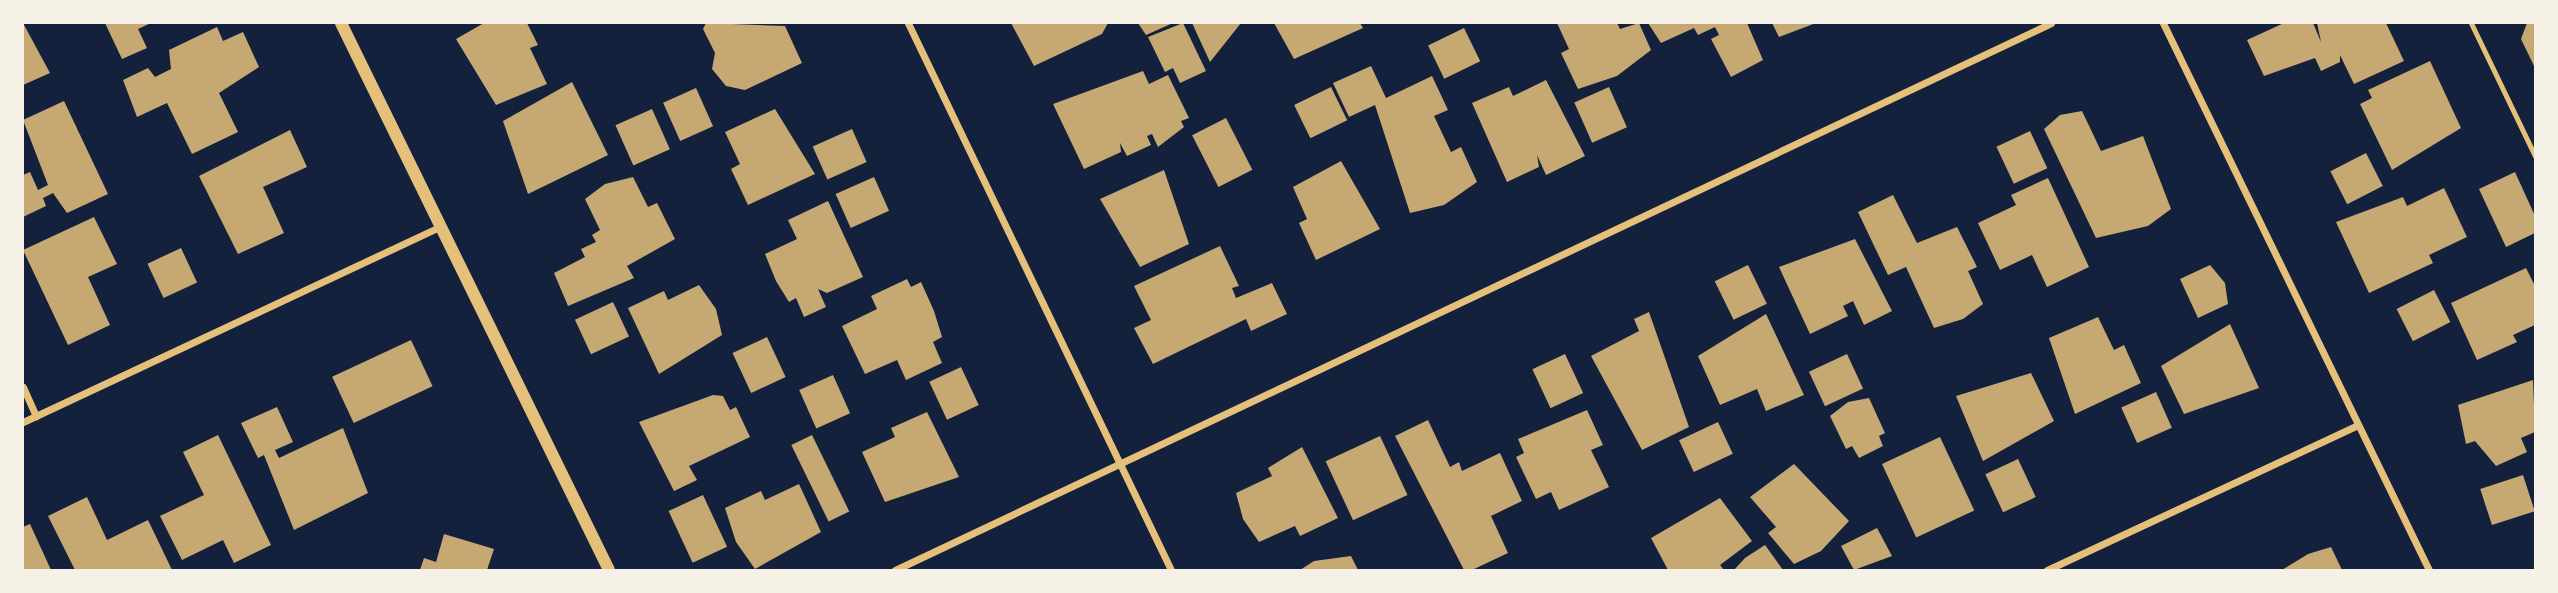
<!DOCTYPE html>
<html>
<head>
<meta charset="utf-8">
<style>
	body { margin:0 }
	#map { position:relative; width:2558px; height:593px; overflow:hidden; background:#14213d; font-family:"PT Sans",sans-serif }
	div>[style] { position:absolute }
	.building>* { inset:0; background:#c6a872; transform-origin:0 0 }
	.service>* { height:5px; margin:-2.5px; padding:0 2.5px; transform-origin:2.5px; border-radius:2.5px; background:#e5c07b }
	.minor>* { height:7px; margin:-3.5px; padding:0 3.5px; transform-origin:3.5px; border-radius:3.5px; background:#e5c07b }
	.tertiary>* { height:12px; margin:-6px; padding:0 6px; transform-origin:6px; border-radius:6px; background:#e5c07b }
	span { translate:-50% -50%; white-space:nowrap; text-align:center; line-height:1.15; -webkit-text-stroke:5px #f6f1e7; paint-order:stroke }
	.frame { position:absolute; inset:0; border:24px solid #f6f1e7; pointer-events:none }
</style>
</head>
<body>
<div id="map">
	<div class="building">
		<i style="clip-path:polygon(23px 23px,50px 73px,23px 85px)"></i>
		<i style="clip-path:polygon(105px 23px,151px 23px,138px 29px,147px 48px,122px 59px)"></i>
		<i style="clip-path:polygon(484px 23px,527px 23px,538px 45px,530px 48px,547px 84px,496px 105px,456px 39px)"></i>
		<i style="clip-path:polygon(706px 23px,785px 26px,802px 63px,745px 90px,726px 86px,712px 69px,715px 53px,703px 29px)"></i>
		<i style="clip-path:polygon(1011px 23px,1108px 23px,1102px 34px,1034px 66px)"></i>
		<i style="clip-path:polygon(1138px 23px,1173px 23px,1146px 35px)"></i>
		<i style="clip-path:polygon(1183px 23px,1206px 71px,1180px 83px,1173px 68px,1165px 72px,1148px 37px)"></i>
		<i style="clip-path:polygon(1192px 23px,1241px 23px,1210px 62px)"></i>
		<i style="clip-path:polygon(1274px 23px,1360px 23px,1363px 28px,1294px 59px)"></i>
		<i style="clip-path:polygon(1557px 23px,1617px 23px,1620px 29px,1639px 23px,1651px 50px,1617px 76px,1578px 89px,1561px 53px,1569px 49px)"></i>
		<i style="clip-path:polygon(1648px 23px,1747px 23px,1763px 60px,1731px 77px,1711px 39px,1719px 35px,1715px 27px,1698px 35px,1694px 28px,1661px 43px)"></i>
		<i style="clip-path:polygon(1772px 23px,1816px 23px,1779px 37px)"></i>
		<i style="clip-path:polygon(2284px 23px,2313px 23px,2321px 42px,2317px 23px,2386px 23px,2404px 61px,2354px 84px,2340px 55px,2340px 62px,2321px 71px,2315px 58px,2264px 76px,2247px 40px)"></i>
		<i style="clip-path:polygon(2527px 23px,2535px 23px,2535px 68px,2521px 39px)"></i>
		<i style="clip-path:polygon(217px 27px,223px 41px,243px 32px,259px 67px,219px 93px,238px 132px,192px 154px,167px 103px,137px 117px,123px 80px,148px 68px,155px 77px,171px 69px,169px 50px)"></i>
		<i style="left:1464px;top:28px;width:37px;height:40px;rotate:64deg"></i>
		<i style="clip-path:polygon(2430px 61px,2461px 128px,2392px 170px,2360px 104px,2372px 98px,2368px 90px)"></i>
		<i style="clip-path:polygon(1371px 66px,1386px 98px,1432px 76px,1448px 110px,1434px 116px,1451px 152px,1461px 147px,1477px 182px,1444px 205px,1410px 213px,1375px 105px,1349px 117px,1333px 83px)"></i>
		<i style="clip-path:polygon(1143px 71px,1149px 84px,1168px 75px,1189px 118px,1181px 121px,1184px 127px,1158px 147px,1152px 134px,1147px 136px,1151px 145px,1127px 156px,1120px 143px,1121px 152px,1084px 169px,1053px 104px)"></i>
		<i style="clip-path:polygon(1546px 80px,1585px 156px,1546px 175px,1537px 155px,1539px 167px,1507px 182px,1472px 103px,1509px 87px,1513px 96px)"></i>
		<i style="clip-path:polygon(572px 82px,608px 155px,528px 194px,503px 121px)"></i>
		<i style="left:1331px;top:87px;width:37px;height:41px;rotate:64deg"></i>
		<i style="left:1609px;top:87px;width:44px;height:38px;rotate:66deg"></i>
		<i style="left:696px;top:88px;width:42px;height:36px;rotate:66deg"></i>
		<i style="clip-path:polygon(64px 101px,108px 194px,67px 213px,53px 193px,43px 198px,46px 206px,23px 217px,23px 175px,30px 172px,38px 190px,48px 185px,23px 120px)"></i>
		<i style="left:652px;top:109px;width:44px;height:40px;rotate:66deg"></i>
		<i style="clip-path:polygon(775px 109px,815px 174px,748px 205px,731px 169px,740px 164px,725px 132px)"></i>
		<i style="clip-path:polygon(2082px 111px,2101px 151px,2143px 136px,2171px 209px,2148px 226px,2096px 238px,2044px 129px,2060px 115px)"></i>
		<i style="left:1226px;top:118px;width:58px;height:38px;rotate:63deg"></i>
		<i style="left:852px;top:129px;width:36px;height:43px;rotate:66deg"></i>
		<i style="clip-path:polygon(290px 130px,307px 167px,263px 187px,284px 233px,238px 254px,199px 176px)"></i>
		<i style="left:2030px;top:131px;width:41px;height:37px;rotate:65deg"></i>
		<i style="left:2366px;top:153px;width:37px;height:40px;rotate:63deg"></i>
		<i style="clip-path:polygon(1341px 161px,1380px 229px,1316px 260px,1299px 223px,1307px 219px,1293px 187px)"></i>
		<i style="clip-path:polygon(1164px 170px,1189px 244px,1140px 267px,1100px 199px)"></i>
		<i style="clip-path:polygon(2515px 172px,2535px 216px,2535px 233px,2506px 247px,2479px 189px)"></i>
		<i style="clip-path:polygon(633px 177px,648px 207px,657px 203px,675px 239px,627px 266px,634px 278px,568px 306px,554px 273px,585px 257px,581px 249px,596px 242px,592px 235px,600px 230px,585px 199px,605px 184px)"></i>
		<i style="left:874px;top:177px;width:37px;height:42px;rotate:66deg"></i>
		<i style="clip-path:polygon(2048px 178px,2089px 267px,2047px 287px,2032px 255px,2000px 270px,1978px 223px,2016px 205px,2011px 195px)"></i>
		<i style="clip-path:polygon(2444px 188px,2467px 237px,2429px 255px,2433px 263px,2369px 293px,2336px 222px,2403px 197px,2407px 206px)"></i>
		<i style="clip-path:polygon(1893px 195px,1917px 243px,1957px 227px,1977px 267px,1968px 271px,1983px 304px,1963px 319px,1934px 328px,1906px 267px,1888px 275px,1858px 212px)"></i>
		<i style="clip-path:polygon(828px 201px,863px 277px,827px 293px,818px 289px,826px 307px,804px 317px,796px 298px,789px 302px,776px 281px,765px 254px,797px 239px,788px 220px)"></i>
		<i style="clip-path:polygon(94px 217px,117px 264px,88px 277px,110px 325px,68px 345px,23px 250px)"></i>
		<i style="clip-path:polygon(1855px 239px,1892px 311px,1864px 325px,1853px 301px,1843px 306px,1848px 316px,1810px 334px,1779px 267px)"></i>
		<i style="clip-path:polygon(1220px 246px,1239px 286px,1232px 288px,1236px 298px,1272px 283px,1287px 314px,1251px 331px,1246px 319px,1153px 364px,1134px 328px,1151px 320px,1134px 286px)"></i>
		<i style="left:181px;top:248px;width:38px;height:37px;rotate:65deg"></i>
		<i style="left:1748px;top:265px;width:43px;height:37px;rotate:64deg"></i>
		<i style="clip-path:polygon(2210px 265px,2225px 283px,2228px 304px,2198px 318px,2180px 279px)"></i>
		<i style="clip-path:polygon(2526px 268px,2535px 286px,2535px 325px,2513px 335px,2517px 342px,2477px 360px,2451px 303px)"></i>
		<i style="clip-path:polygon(907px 279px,911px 287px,921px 282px,934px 311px,942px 337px,933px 342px,942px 363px,906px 380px,897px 360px,865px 374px,842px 326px,877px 309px,871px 296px)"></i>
		<i style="clip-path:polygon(699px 285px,716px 309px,722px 335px,659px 374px,628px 308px,664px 291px,668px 300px)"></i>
		<i style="left:2434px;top:290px;width:36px;height:42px;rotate:63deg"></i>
		<i style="left:613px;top:302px;width:38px;height:42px;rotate:65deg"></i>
		<i style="clip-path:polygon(1649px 312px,1689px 427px,1642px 450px,1591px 356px,1639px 331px,1634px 319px)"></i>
		<i style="clip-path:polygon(1766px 314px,1804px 395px,1766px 411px,1757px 389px,1720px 405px,1698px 356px)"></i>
		<i style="clip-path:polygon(2098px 317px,2114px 350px,2124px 345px,2141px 383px,2075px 414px,2049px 338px)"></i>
		<i style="clip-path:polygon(2230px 324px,2259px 388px,2184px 414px,2161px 366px)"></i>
		<i style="left:767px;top:337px;width:44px;height:38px;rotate:65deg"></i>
		<i style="left:411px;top:340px;width:51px;height:87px;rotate:65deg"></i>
		<i style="left:1565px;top:354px;width:43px;height:36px;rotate:65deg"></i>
		<i style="left:1847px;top:354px;width:38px;height:42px;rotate:65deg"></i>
		<i style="left:961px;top:367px;width:42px;height:35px;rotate:65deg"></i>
		<i style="clip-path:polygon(2031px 373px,2054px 421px,1983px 461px,1956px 396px)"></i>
		<i style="left:833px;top:375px;width:42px;height:37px;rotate:66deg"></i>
		<i style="clip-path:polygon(2533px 380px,2535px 432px,2521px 438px,2527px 452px,2496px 466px,2475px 441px,2466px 444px,2458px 405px)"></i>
		<i style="left:2156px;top:392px;width:39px;height:38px;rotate:66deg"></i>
		<i style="clip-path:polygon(713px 395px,723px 396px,730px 410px,736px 407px,750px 437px,689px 466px,697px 480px,674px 491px,639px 422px)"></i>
		<i style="clip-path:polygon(1869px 398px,1885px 433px,1879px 436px,1883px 446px,1859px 458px,1852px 446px,1846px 449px,1830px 416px,1848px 402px)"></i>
		<i style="clip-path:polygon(277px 407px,293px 442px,275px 450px,279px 458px,343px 428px,368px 493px,294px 530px,264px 455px,258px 458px,241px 423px)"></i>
		<i style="clip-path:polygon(1587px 410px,1603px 445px,1591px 450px,1609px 487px,1559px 510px,1551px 492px,1536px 499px,1516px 457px,1524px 453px,1518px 439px)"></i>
		<i style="clip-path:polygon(927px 412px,959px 477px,885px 502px,862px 452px,895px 437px,891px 428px)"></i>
		<i style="clip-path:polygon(1428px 420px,1450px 467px,1459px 462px,1462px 471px,1500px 453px,1522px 501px,1491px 516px,1508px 553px,1472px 570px,1464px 570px,1395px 436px)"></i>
		<i style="left:1718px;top:422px;width:35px;height:43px;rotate:65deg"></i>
		<i style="clip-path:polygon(218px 435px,271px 545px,234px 563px,223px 540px,182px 560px,160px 516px,204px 495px,183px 452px)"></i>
		<i style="left:812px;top:435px;width:85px;height:23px;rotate:64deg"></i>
		<i style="left:1380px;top:436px;width:65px;height:60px;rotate:65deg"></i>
		<i style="left:1940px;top:437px;width:81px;height:64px;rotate:65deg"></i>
		<i style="clip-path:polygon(1302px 447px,1338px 518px,1300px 536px,1295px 526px,1259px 542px,1243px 519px,1236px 493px,1272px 476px,1268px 468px)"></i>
		<i style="left:2018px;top:459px;width:42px;height:36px;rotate:65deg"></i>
		<i style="clip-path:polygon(1794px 464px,1849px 521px,1821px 551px,1794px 564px,1768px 533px,1776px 527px,1750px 497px)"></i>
		<i style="left:2523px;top:475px;width:38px;height:45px;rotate:72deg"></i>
		<i style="clip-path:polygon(799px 484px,821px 532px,755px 569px,736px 542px,725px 508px,761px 491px,765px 500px)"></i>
		<i style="left:703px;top:495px;width:57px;height:38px;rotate:65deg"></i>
		<i style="clip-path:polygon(87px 497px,107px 540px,148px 520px,172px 570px,75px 570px,48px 516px)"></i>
		<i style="clip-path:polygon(1720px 498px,1752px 541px,1720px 565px,1724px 570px,1668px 570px,1651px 538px)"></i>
		<i style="clip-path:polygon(30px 524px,51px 570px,23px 570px,23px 527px)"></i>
		<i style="clip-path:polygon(1877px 528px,1892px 556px,1854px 570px,1841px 546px)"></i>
		<i style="clip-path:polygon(444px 534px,494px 549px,487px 570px,420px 570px,424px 558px,436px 562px)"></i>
		<i style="clip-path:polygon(1765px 545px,1783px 570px,1734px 570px,1745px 558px)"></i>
		<i style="clip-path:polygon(2331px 547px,2342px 570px,2282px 570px,2308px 554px)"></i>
		<i style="clip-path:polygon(1351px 556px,1358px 570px,1300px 570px,1314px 561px)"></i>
	</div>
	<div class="service">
		<i style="left:2471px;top:23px;width:148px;rotate:64.3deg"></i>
	</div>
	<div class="minor">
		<i style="left:908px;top:23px;width:607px;rotate:64.32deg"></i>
		<i style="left:2163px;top:23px;width:608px;rotate:64.07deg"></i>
		<i style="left:23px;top:387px;width:32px;rotate:66deg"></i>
		<i style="left:23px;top:422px;width:460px;rotate:-25.1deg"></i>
		<i style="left:895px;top:570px;width:1279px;rotate:-25.32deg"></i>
		<i style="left:2047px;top:570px;width:343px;rotate:-25deg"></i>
	</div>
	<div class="tertiary">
		<i style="left:341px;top:23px;width:609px;rotate:63.9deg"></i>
	</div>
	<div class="frame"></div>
</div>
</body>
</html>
